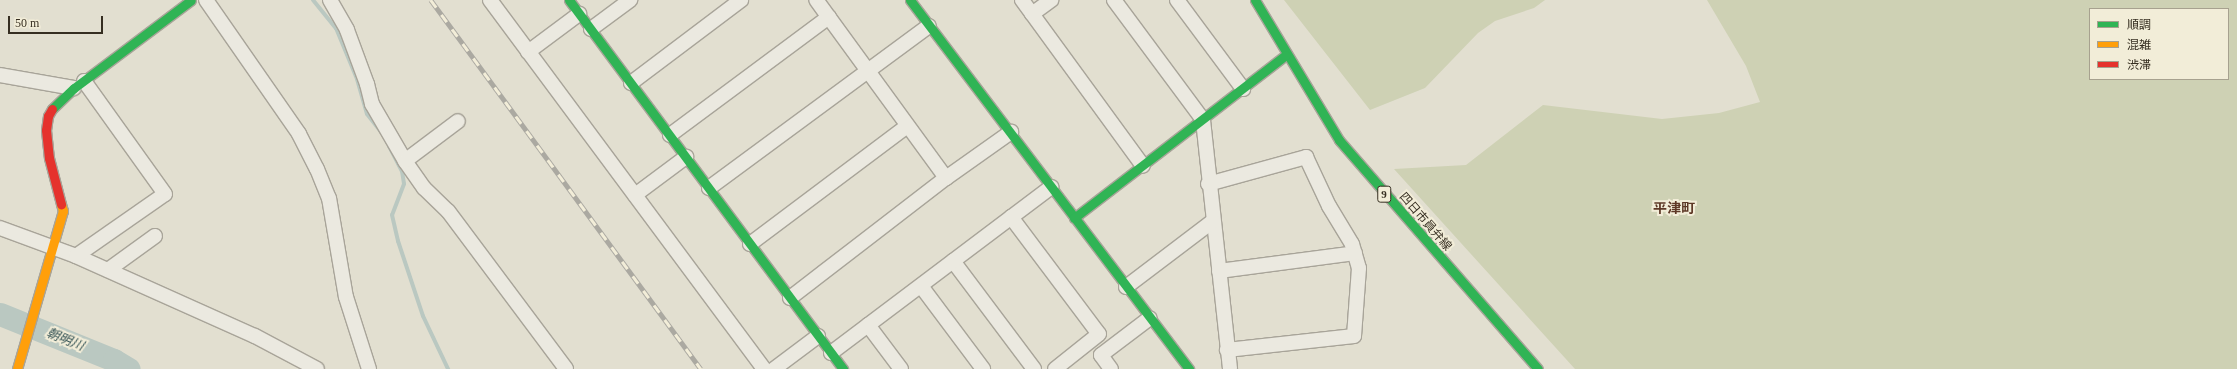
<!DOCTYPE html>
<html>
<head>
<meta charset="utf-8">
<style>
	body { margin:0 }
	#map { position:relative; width:2237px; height:369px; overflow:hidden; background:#e2dfd0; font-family:"Times New Roman","Noto Sans JP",serif }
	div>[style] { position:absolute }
	.green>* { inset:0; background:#ced1b4 }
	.stream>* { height:4px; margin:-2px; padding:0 2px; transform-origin:2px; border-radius:2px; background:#bac8c1 }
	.river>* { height:23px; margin:-11.5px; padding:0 11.5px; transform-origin:11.5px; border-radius:11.5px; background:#bac8c1 }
	.roads { filter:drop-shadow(1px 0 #a8a499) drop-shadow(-1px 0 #a8a499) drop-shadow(0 1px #a8a499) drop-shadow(0 -1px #a8a499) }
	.street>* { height:14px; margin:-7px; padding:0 7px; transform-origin:7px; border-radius:7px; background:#ebe9e0 }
	.fast>* { height:9px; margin:-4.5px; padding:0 4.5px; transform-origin:4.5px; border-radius:4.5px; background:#30b455 }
	.slow>* { height:9px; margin:-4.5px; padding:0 4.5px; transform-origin:4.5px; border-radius:4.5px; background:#ff9f0a }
	.jam>* { height:9px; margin:-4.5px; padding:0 4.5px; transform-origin:4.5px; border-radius:4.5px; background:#e5322d }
	.rail>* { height:4.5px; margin-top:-2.25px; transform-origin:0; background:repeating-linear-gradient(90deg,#f2edd8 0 9px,#aba9a1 0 18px); box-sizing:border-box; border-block:1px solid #aba9a1 }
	span { translate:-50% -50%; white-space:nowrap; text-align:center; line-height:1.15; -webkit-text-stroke:4px #f2edd8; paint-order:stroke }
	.shield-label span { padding:1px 3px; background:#f2edd8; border:1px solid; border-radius:3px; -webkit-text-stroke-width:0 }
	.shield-label { font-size:11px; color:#362e21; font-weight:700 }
	.street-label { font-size:12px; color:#362e21 }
	.water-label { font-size:13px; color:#335254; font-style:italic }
	.quarter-label { font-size:14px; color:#5d3826; font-weight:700 }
	.legend { position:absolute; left:2089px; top:8px; width:140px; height:72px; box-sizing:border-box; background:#f2edd8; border:1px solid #a7a18f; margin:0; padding:5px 7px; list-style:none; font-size:12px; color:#362e21 }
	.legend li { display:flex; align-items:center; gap:8px; height:20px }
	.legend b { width:20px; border:1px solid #a7a18f }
	.scale { position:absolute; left:8px; top:16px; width:95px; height:18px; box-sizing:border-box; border:2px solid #362e21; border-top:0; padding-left:5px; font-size:12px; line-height:14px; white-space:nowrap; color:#362e21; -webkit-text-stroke:3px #f2edd8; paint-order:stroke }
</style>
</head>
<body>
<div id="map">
	<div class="green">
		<i style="clip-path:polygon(1284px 0,1545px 0,1534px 8px,1495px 21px,1478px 33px,1425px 88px,1370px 110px)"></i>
		<i style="clip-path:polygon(evenodd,1707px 0,2237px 0,2237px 369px,1575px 369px,1394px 169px,1466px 165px,1543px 105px,1662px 119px,1719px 113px,1760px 102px,1746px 66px,1707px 0,2090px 9px,2228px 9px,2228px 79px,2090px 79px,2090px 9px)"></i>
	</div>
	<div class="stream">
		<i style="left:313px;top:0;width:36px;rotate:51deg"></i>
		<i style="left:336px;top:28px;width:55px;rotate:67.6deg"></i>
		<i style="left:357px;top:79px;width:36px;rotate:74deg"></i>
		<i style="left:367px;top:114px;width:23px;rotate:52deg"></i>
		<i style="left:389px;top:146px;width:28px;rotate:63deg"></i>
		<i style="left:402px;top:171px;width:13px;rotate:81deg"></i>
		<i style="left:404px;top:184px;width:33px;rotate:111deg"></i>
		<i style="left:392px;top:215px;width:27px;rotate:77deg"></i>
		<i style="left:398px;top:241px;width:79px;rotate:71.6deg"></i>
		<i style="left:423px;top:316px;width:59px;rotate:64.7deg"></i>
	</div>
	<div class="river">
		<i style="left:0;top:314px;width:123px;rotate:22deg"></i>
		<i style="left:114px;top:360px;width:17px;rotate:31deg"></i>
	</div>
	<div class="roads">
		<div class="street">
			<i style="left:206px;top:0;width:163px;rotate:55.2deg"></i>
			<i style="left:299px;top:134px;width:39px;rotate:63deg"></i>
			<i style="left:317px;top:169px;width:31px;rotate:68deg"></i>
			<i style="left:329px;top:198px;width:100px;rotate:80.3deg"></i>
			<i style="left:346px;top:297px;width:76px;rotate:72.3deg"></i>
			<i style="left:330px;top:0;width:34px;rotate:60deg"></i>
			<i style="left:347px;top:30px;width:58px;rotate:69.7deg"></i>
			<i style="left:367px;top:84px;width:21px;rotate:76deg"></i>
			<i style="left:372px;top:104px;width:66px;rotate:59.9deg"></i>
			<i style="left:405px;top:161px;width:33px;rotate:55deg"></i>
			<i style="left:424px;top:188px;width:33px;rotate:44deg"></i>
			<i style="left:448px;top:211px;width:197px;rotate:53.2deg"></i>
			<i style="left:490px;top:0;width:460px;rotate:53.4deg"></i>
			<i style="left:1022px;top:0;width:205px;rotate:53.9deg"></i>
			<i style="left:1114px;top:0;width:149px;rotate:53.4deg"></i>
			<i style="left:1203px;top:120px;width:250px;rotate:83.8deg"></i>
			<i style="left:1177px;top:0;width:111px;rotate:53.4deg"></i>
			<i style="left:1032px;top:14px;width:24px;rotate:-36deg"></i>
			<i style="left:591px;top:29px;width:49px;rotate:-36.6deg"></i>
			<i style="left:528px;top:52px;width:64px;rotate:-36.7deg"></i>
			<i style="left:0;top:75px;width:75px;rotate:10deg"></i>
			<i style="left:631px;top:83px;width:138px;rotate:-37deg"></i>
			<i style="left:670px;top:135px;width:198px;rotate:-36.6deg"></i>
			<i style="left:405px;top:161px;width:66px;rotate:-37deg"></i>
			<i style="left:946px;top:178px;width:80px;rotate:-35.3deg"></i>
			<i style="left:1208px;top:184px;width:102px;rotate:-15.4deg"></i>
			<i style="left:1306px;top:157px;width:54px;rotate:64.9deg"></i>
			<i style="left:1329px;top:206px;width:44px;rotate:58.8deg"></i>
			<i style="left:1352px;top:244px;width:25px;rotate:74deg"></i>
			<i style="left:1359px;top:268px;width:68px;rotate:94.2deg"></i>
			<i style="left:1354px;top:336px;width:128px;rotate:173.7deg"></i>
			<i style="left:709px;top:188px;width:273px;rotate:-36.4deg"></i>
			<i style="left:635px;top:195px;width:64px;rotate:-36.7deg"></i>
			<i style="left:1011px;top:217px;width:146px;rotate:53.1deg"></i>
			<i style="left:1099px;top:334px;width:56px;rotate:141.5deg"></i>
			<i style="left:0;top:228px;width:81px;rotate:20.2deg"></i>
			<i style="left:76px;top:256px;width:196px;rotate:24.1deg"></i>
			<i style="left:255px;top:336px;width:70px;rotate:28deg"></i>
			<i style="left:750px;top:244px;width:196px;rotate:-36.9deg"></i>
			<i style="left:76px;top:256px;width:108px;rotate:-34.9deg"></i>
			<i style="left:165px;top:194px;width:139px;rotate:-125.6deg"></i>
			<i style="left:953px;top:261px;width:135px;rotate:53.1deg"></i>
			<i style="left:108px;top:270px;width:58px;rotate:-35.9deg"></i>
			<i style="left:1219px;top:271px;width:137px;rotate:-7.5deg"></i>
			<i style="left:921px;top:286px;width:104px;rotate:53.2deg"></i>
			<i style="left:1126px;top:287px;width:109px;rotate:-37.2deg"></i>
			<i style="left:790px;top:298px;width:197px;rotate:-37.6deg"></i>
			<i style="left:946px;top:178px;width:220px;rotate:-126.1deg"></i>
			<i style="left:868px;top:325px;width:55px;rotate:53.1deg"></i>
			<i style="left:831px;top:353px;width:276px;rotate:-37deg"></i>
			<i style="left:774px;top:369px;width:55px;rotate:-36.9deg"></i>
			<i style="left:1111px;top:369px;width:17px;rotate:-126deg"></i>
			<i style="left:1101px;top:355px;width:61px;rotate:-37.1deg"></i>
		</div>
		<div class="fast">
			<i style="left:569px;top:0;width:460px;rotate:53.4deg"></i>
			<i style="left:910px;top:0;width:463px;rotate:52.9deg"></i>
			<i style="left:1255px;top:0;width:163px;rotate:59deg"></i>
			<i style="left:1339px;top:140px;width:303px;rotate:49deg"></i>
			<i style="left:52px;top:109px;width:30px;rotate:-44deg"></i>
			<i style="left:74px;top:88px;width:146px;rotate:-36.9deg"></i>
			<i style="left:1074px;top:218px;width:267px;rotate:-37.6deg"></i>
		</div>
		<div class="slow">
			<i style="left:17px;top:369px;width:165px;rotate:-73.8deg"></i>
			<i style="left:63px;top:211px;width:7px;rotate:-106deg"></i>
		</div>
		<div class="jam">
			<i style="left:52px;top:109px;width:8px;rotate:120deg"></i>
			<i style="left:48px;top:116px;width:14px;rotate:98deg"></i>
			<i style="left:46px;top:130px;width:28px;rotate:84deg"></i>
			<i style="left:49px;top:158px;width:48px;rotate:75.4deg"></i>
		</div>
	</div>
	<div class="rail">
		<i style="left:431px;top:0;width:457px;rotate:53.8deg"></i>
	</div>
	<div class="shield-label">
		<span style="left:1384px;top:194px">9</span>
	</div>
	<div class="street-label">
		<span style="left:1425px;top:222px;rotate:49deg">四日市員弁線</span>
	</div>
	<div class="water-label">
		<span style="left:65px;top:340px;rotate:22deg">朝明川</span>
	</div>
	<div class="quarter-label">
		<span style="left:1674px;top:209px">平津町</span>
	</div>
	<ul class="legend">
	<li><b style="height:5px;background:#30b455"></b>順調</li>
	<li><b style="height:5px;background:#ff9f0a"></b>混雑</li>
	<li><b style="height:5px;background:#e5322d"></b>渋滞</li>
	</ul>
	<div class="scale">50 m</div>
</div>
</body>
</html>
